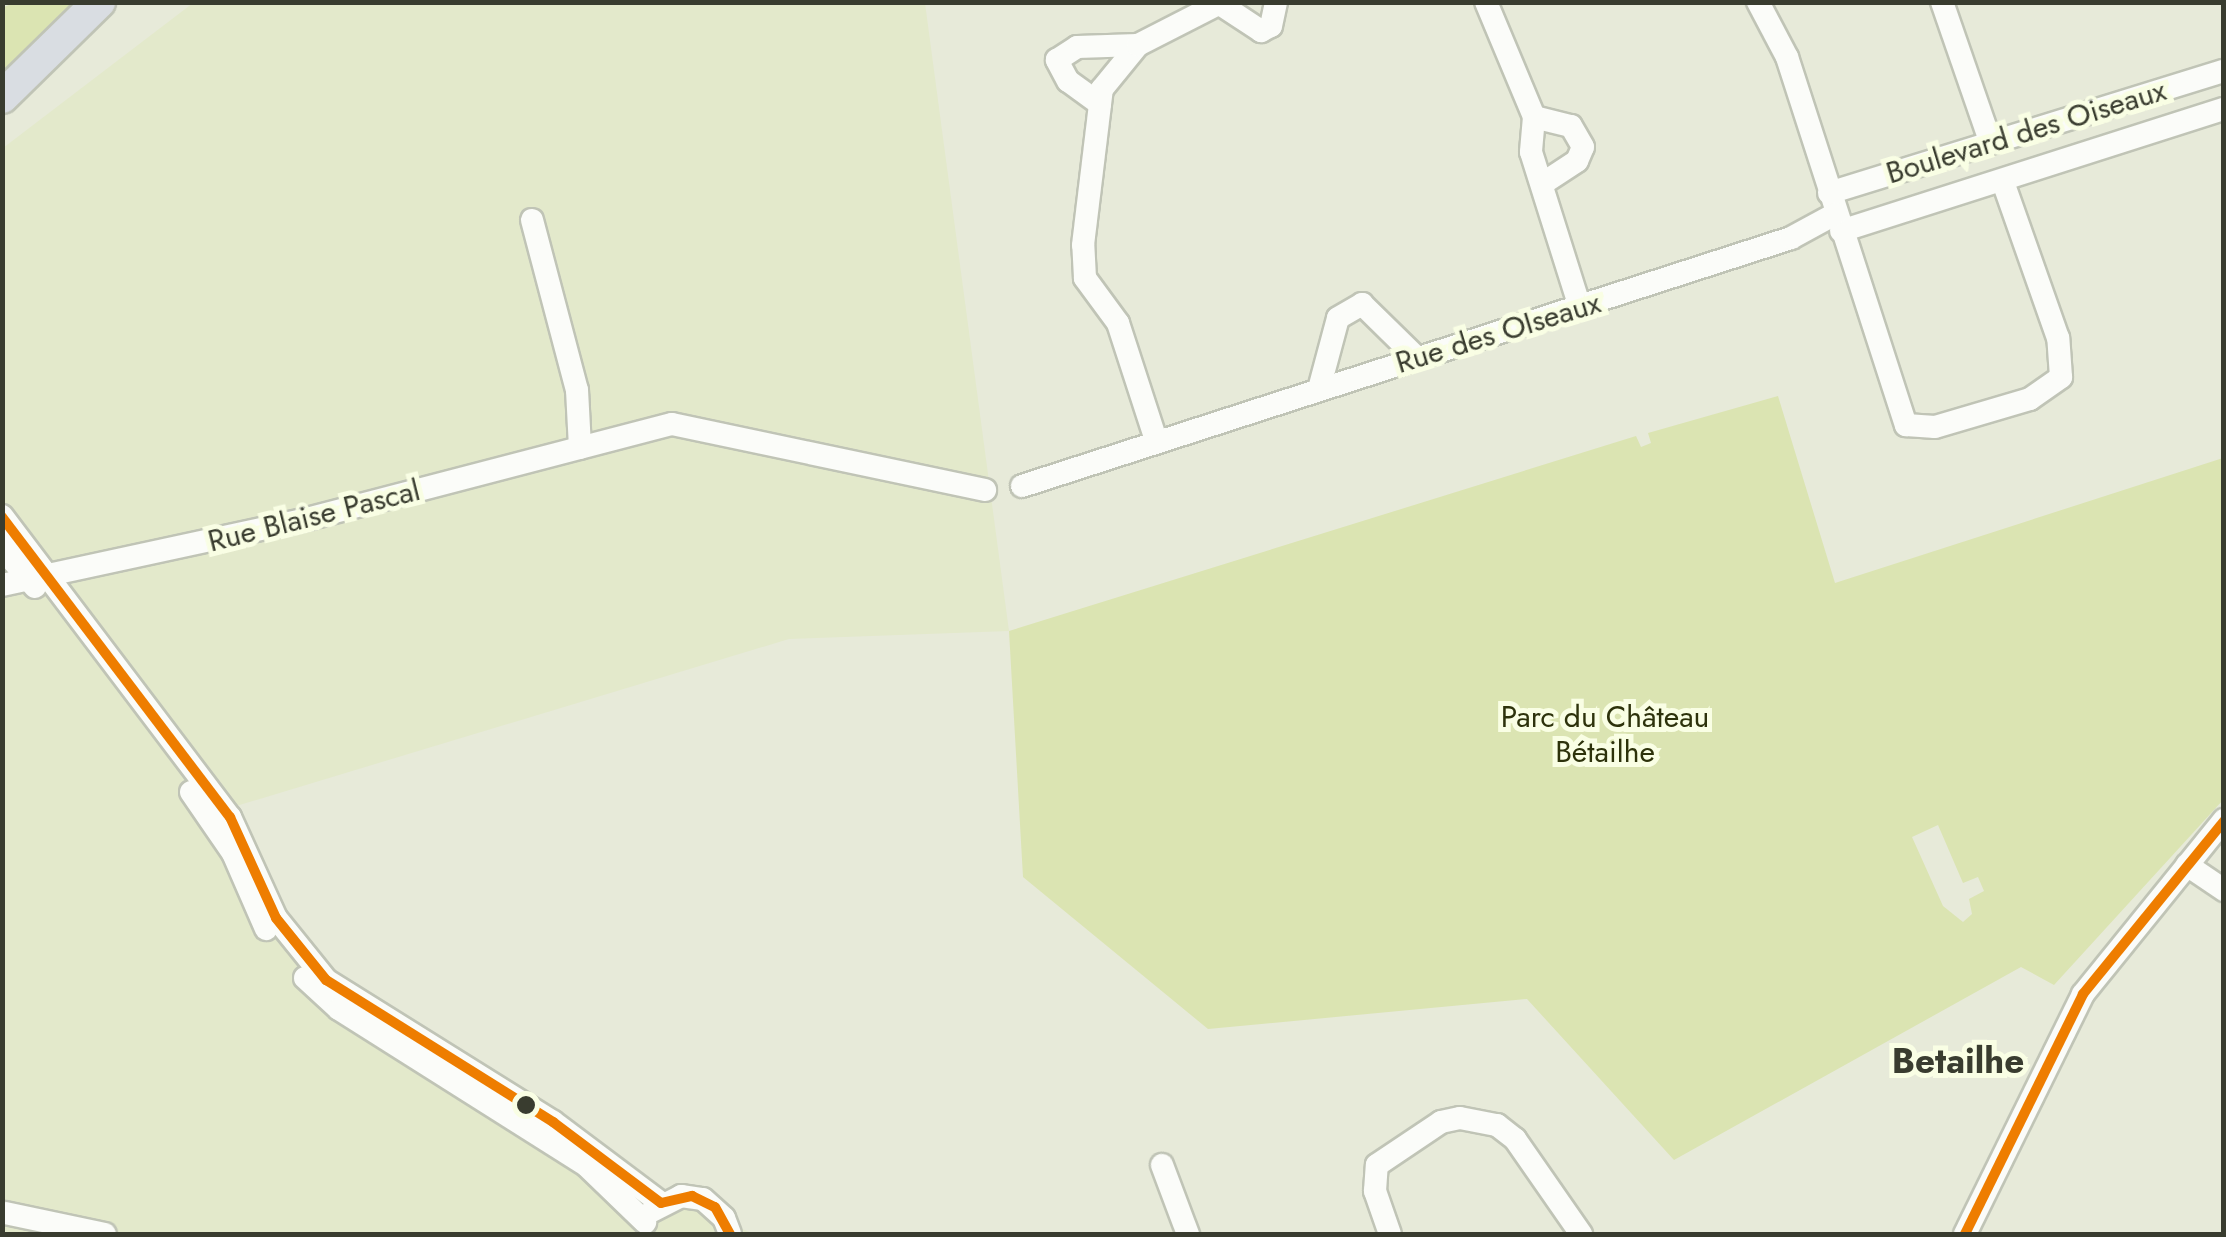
<!DOCTYPE html>
<html>
<head>
<meta charset="utf-8">
<style>
	body { margin:0 }
	#map { position:relative; width:2226px; height:1237px; overflow:hidden; background:#e7ead9; font-family:Jost,sans-serif }
	div>[style] { position:absolute }
	.built>* { inset:0; background:#e3e9cb }
	.green>* { inset:0; background:#dbe4b2 }
	.roads { filter:drop-shadow(2px 0 #c0c4b6) drop-shadow(-2px 0 #c0c4b6) drop-shadow(0 2px #c0c4b6) drop-shadow(0 -2px #c0c4b6) }
	.minor>* { height:22px; margin:-11px; padding:0 11px; transform-origin:11px; border-radius:11px; background:#fbfcf9 }
	.highway>* { height:32px; margin:-16px; padding:0 16px; transform-origin:16px; border-radius:16px; background:#d9dde2 }
	.bus-1>* { height:10px; margin:-5px; padding:0 5px; transform-origin:5px; border-radius:5px; background:#ee7d00 }
	.dots>* { width:28px; height:28px; translate:-50% -50%; box-sizing:border-box; border:5px solid #f9fee4; border-radius:50% }
	span { translate:-50% -50%; white-space:nowrap; text-align:center; line-height:1.15; -webkit-text-stroke:10px #f9fee4; paint-order:stroke }
	.street-label { font-size:30px; color:#393c2f }
	.park-label { font-size:30px; color:#2d320b }
	.quarter-label { font-size:35px; color:#393c2f; font-weight:700 }
	.frame { position:absolute; inset:0; border:5px solid #393c2f; pointer-events:none }
</style>
</head>
<body>
<div id="map">
	<div class="built">
		<i style="clip-path:polygon(193px 3px,925px 3px,1009px 631px,789px 639px,223px 810px,326px 986px,696px 1211px,755px 1234px,3px 1234px,3px 148px)"></i>
	</div>
	<div class="green">
		<i style="clip-path:polygon(13px 3px,85px 3px,3px 78px,2px 8px)"></i>
		<i style="clip-path:polygon(evenodd,1778px 396px,1835px 583px,2223px 458px,2223px 800px,2054px 985px,2021px 967px,1674px 1160px,1527px 999px,1208px 1029px,1023px 877px,1009px 631px,1636px 436px,1641px 447px,1651px 443px,1648px 433px,1778px 396px,1938px 825px,1963px 883px,1978px 877px,1984px 891px,1969px 899px,1972px 914px,1963px 922px,1943px 906px,1912px 837px,1938px 825px)"></i>
	</div>
	<div class="roads">
		<div class="minor">
			<i style="left:1217px;top:2px;width:53px;rotate:33.4deg"></i>
			<i style="left:1261px;top:31px;width:11px;rotate:-27deg"></i>
			<i style="left:1271px;top:26px;width:25px;rotate:-78deg"></i>
			<i style="left:1486px;top:2px;width:125px;rotate:67.3deg"></i>
			<i style="left:1534px;top:117px;width:35px;rotate:95deg"></i>
			<i style="left:1531px;top:152px;width:163px;rotate:72.5deg"></i>
			<i style="left:1758px;top:2px;width:62px;rotate:62.2deg"></i>
			<i style="left:1787px;top:57px;width:387px;rotate:72.1deg"></i>
			<i style="left:1906px;top:425px;width:29px;rotate:4deg"></i>
			<i style="left:1935px;top:427px;width:99px;rotate:-16.4deg"></i>
			<i style="left:2030px;top:399px;width:38px;rotate:-35deg"></i>
			<i style="left:2061px;top:377px;width:39px;rotate:-94deg"></i>
			<i style="left:2058px;top:338px;width:165px;rotate:-109.4deg"></i>
			<i style="left:1942px;top:2px;width:147px;rotate:70.9deg"></i>
			<i style="left:1100px;top:104px;width:39px;rotate:-144deg"></i>
			<i style="left:1068px;top:81px;width:24px;rotate:-118deg"></i>
			<i style="left:1057px;top:60px;width:24px;rotate:-33deg"></i>
			<i style="left:1077px;top:47px;width:61px;rotate:-1.9deg"></i>
			<i style="left:1534px;top:117px;width:38px;rotate:14deg"></i>
			<i style="left:1571px;top:126px;width:24px;rotate:60deg"></i>
			<i style="left:1583px;top:147px;width:15px;rotate:113deg"></i>
			<i style="left:1577px;top:161px;width:42px;rotate:146.7deg"></i>
			<i style="left:1829px;top:193px;width:413px;rotate:-17.2deg"></i>
			<i style="left:532px;top:220px;width:176px;rotate:75.2deg"></i>
			<i style="left:577px;top:390px;width:58px;rotate:87deg"></i>
			<i style="left:1841px;top:231px;width:402px;rotate:-17.7deg"></i>
			<i style="left:1319px;top:389px;width:73px;rotate:-75deg"></i>
			<i style="left:1338px;top:318px;width:28px;rotate:-30deg"></i>
			<i style="left:1362px;top:304px;width:77px;rotate:44.5deg"></i>
			<i style="left:1156px;top:440px;width:123px;rotate:-108deg"></i>
			<i style="left:1118px;top:323px;width:56px;rotate:-126.3deg"></i>
			<i style="left:1085px;top:278px;width:33px;rotate:-93deg"></i>
			<i style="left:1083px;top:245px;width:157px;rotate:-83.1deg"></i>
			<i style="left:1102px;top:89px;width:57px;rotate:-50.7deg"></i>
			<i style="left:1138px;top:45px;width:94px;rotate:-27.1deg"></i>
			<i style="left:1022px;top:486px;width:808px;rotate:-17.87deg"></i>
			<i style="left:1791px;top:238px;width:50px;rotate:-28.6deg"></i>
			<i style="left:2px;top:516px;width:378px;rotate:52.9deg"></i>
			<i style="left:230px;top:817px;width:111px;rotate:65.5deg"></i>
			<i style="left:276px;top:918px;width:80px;rotate:51.1deg"></i>
			<i style="left:326px;top:980px;width:268px;rotate:32deg"></i>
			<i style="left:553px;top:1122px;width:135px;rotate:36.9deg"></i>
			<i style="left:2px;top:548px;width:51px;rotate:49.8deg"></i>
			<i style="left:2px;top:585px;width:316px;rotate:-12.2deg"></i>
			<i style="left:311px;top:518px;width:373px;rotate:-14.6deg"></i>
			<i style="left:672px;top:424px;width:320px;rotate:11.9deg"></i>
			<i style="left:191px;top:792px;width:74px;rotate:55.5deg"></i>
			<i style="left:233px;top:853px;width:83px;rotate:66.5deg"></i>
			<i style="left:2187px;top:865px;width:45px;rotate:34deg"></i>
			<i style="left:305px;top:978px;width:46px;rotate:42.4deg"></i>
			<i style="left:339px;top:1009px;width:294px;rotate:32.3deg"></i>
			<i style="left:587px;top:1166px;width:81px;rotate:44deg"></i>
			<i style="left:1162px;top:1165px;width:74px;rotate:69.4deg"></i>
			<i style="left:652px;top:1211px;width:33px;rotate:-27deg"></i>
			<i style="left:681px;top:1196px;width:22px;rotate:8deg"></i>
			<i style="left:703px;top:1199px;width:28px;rotate:42deg"></i>
			<i style="left:724px;top:1218px;width:17px;rotate:69deg"></i>
			<i style="left:5px;top:1213px;width:102px;rotate:11.9deg"></i>
			<i style="left:1390px;top:1234px;width:46px;rotate:-109.2deg"></i>
			<i style="left:1375px;top:1191px;width:26px;rotate:-86deg"></i>
			<i style="left:1377px;top:1165px;width:77px;rotate:-33.9deg"></i>
			<i style="left:1441px;top:1122px;width:19px;rotate:-12deg"></i>
			<i style="left:1460px;top:1118px;width:38px;rotate:11deg"></i>
			<i style="left:1497px;top:1125px;width:23px;rotate:38deg"></i>
			<i style="left:1515px;top:1139px;width:116px;rotate:55.2deg"></i>
			<i style="left:1965px;top:1234px;width:267px;rotate:-63.8deg"></i>
			<i style="left:2083px;top:994px;width:224px;rotate:-51deg"></i>
		</div>
		<div class="highway">
			<i style="left:2px;top:97px;width:136px;rotate:-44.4deg"></i>
		</div>
	</div>
	<div class="bus-1">
		<i style="left:2px;top:517px;width:377px;rotate:52.8deg"></i>
		<i style="left:230px;top:817px;width:111px;rotate:65.5deg"></i>
		<i style="left:276px;top:918px;width:80px;rotate:51.1deg"></i>
		<i style="left:326px;top:980px;width:268px;rotate:32deg"></i>
		<i style="left:553px;top:1122px;width:135px;rotate:36.9deg"></i>
		<i style="left:661px;top:1203px;width:32px;rotate:-13deg"></i>
		<i style="left:692px;top:1196px;width:25px;rotate:26deg"></i>
		<i style="left:715px;top:1207px;width:31px;rotate:61deg"></i>
		<i style="left:1965px;top:1234px;width:267px;rotate:-63.8deg"></i>
		<i style="left:2083px;top:994px;width:223px;rotate:-50.8deg"></i>
	</div>
	<div class="dots">
		<i style="left:526px;top:1105px;background:#393c2f"></i>
	</div>
	<div class="street-label">
		<span style="left:2026px;top:132px;rotate:-17deg">Boulevard des Oiseaux</span>
		<span style="left:1498px;top:333px;rotate:-17deg">Rue des OIseaux</span>
		<span style="left:314px;top:516px;rotate:-14deg">Rue Blaise Pascal</span>
	</div>
	<div class="park-label">
		<span style="left:1605px;top:734px">Parc du Château<br>Bétailhe</span>
	</div>
	<div class="quarter-label">
		<span style="left:1958px;top:1061px">Betailhe</span>
	</div>
	<div class="frame"></div>
</div>
</body>
</html>
